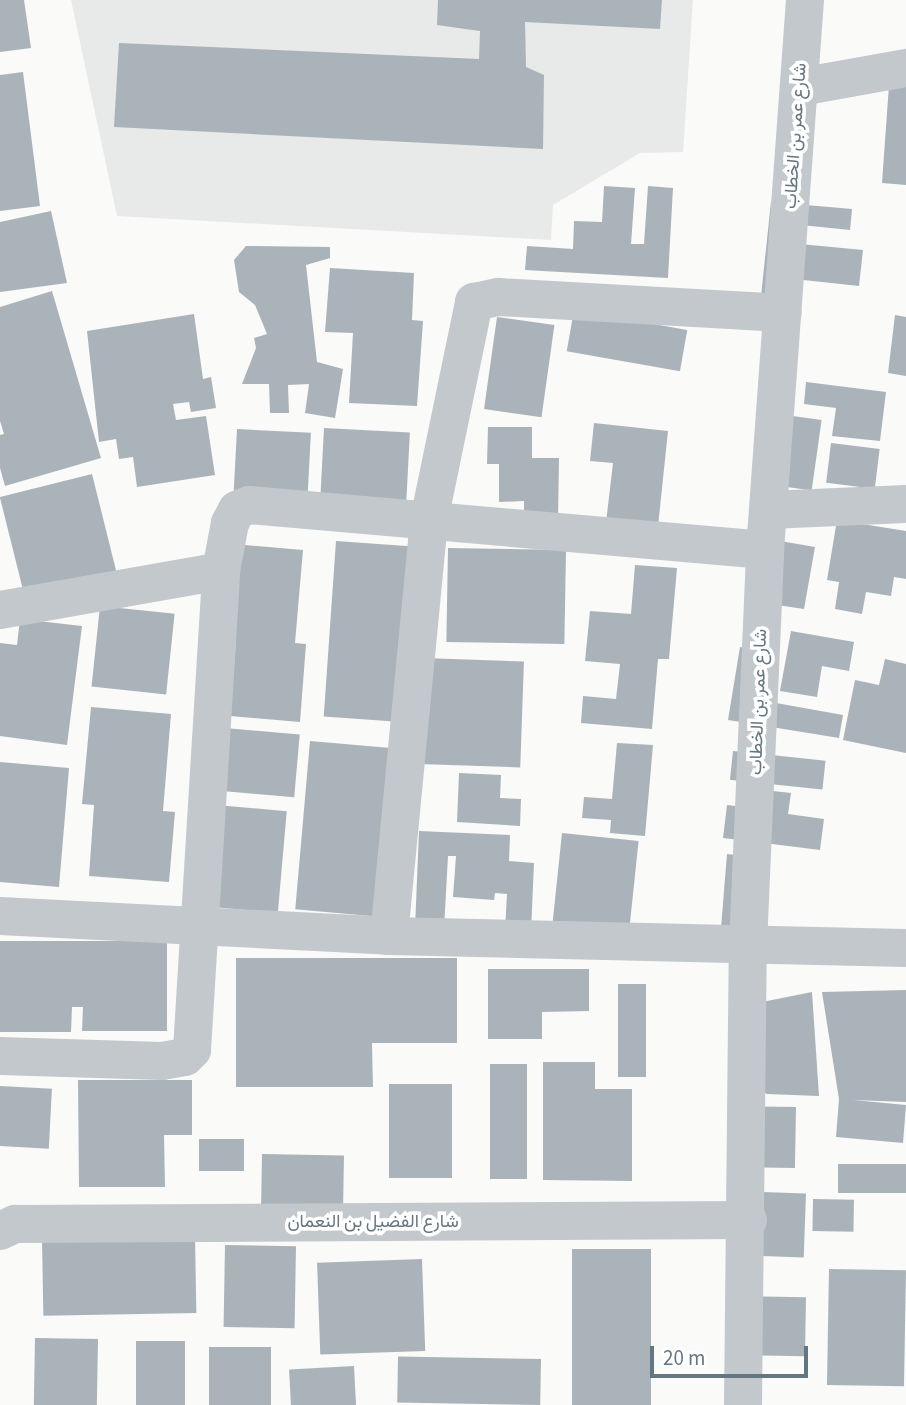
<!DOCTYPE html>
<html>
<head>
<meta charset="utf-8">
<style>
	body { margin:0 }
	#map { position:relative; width:906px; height:1405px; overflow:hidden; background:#fafaf8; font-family:"Source Sans 3",Vazirmatn,sans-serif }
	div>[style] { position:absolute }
	.built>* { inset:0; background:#e8e9e9 }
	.building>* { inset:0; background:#aab3b9; transform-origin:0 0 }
	.minor>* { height:38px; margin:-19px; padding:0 19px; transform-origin:19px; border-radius:19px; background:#c3c8cc }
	span { translate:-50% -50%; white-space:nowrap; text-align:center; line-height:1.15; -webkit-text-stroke:7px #fff; paint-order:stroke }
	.street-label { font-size:18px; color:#657683 }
	.scale { position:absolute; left:650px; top:1346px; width:158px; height:32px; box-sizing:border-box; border:4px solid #657683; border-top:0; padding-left:9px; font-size:21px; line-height:24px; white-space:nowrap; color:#657683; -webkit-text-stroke:5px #fff; paint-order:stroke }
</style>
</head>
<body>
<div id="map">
	<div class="built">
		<i style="clip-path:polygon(71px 0,693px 0,683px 152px,640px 153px,553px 205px,551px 240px,117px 216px)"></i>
	</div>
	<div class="building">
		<i style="clip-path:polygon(0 0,24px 0,31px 48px,0 52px)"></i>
		<i style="clip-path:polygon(438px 0,662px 0,660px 29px,525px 22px,526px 67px,544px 75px,543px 149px,114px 127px,119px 43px,479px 59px,480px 31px,437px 25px)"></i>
		<i style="clip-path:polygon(23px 72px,40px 206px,0 211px,0 75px)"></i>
		<i style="clip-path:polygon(889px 85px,906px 86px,906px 185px,882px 183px)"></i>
		<i style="clip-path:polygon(604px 186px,635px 188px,631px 244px,644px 244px,648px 186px,673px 188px,668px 278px,525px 270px,527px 246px,573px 249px,574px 221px,602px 222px)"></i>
		<i style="clip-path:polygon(771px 202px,852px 209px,850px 230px,801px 225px,800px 244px,863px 250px,859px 286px,794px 279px,761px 296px)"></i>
		<i style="clip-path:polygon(51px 211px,67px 283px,0 292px,0 222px)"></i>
		<i style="clip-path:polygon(246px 246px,330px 247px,330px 258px,306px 265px,317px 362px,343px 369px,335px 418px,305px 413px,309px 384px,288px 385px,289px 413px,270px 413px,269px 384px,242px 384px,256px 348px,254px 338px,267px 334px,255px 305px,239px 292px,234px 260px)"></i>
		<i style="clip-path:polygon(330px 268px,414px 273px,412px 320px,423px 321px,417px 406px,349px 403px,353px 333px,325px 332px)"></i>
		<i style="clip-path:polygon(52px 291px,101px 458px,5px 486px,0 468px,0 435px,4px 434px,0 421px,0 307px)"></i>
		<i style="left:574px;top:310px;width:115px;height:42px;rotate:10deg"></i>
		<i style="clip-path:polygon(194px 314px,203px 379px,211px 377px,216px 408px,191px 412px,189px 402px,173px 404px,176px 420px,206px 416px,215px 475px,137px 487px,133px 457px,119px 459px,116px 439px,99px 442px,87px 331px)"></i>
		<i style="clip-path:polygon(895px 315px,906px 317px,906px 376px,888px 373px)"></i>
		<i style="left:497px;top:317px;width:58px;height:93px;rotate:8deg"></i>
		<i style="clip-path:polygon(806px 382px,886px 392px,880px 441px,832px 436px,836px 408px,804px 404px)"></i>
		<i style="left:778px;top:414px;width:44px;height:71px;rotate:8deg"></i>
		<i style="clip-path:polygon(594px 423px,668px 431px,657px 536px,605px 531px,613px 463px,590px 461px)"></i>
		<i style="clip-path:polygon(488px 427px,532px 427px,532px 458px,559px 458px,558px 521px,524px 521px,524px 501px,499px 502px,499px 464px,487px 464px)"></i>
		<i style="left:324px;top:428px;width:86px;height:76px;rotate:3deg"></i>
		<i style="left:237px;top:429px;width:74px;height:69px;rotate:3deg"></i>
		<i style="left:831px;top:443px;width:49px;height:40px;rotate:7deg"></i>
		<i style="left:92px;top:474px;width:106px;height:95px;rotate:76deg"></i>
		<i style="clip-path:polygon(837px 520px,906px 531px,906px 579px,894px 577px,891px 596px,866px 592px,862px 614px,835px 609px,839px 582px,827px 580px)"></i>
		<i style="clip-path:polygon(763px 538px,815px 547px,804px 609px,777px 605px)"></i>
		<i style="left:336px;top:541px;width:74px;height:176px;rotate:4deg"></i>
		<i style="clip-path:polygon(234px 544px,303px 550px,295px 643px,306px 644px,300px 722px,230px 716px,236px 639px,227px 637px)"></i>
		<i style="left:448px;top:548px;width:118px;height:94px;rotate:1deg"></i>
		<i style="clip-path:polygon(635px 565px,677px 568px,669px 659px,658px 659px,652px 729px,581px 723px,583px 696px,616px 699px,620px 664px,585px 661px,590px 611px,631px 614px)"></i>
		<i style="left:100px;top:606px;width:75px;height:81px;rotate:6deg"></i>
		<i style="clip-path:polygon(20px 619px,82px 626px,67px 745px,0 736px,0 643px,17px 645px)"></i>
		<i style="clip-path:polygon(791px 631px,854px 642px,849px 671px,822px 666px,817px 697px,780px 691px)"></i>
		<i style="clip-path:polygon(740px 647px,768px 653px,759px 700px,843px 715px,839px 738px,728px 720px)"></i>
		<i style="left:423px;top:658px;width:101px;height:106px;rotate:2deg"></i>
		<i style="clip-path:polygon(885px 659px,906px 664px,906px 753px,843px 740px,855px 680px,879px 685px)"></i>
		<i style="clip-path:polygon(91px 707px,171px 714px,163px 811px,175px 812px,169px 882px,89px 876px,94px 805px,82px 804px)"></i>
		<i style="left:225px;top:728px;width:75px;height:63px;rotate:5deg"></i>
		<i style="left:310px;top:741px;width:81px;height:169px;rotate:5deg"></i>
		<i style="clip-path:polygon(617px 743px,653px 745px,645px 836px,610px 833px,611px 820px,582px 818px,584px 797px,612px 799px)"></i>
		<i style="left:733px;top:751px;width:93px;height:29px;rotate:6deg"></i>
		<i style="clip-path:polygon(0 762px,69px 768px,59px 887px,0 882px)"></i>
		<i style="clip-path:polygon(459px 773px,501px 775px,500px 798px,521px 799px,520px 826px,457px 822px)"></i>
		<i style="clip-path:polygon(755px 789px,791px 793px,788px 814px,824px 819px,820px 850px,723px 838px,727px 805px,752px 808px)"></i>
		<i style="left:216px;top:805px;width:71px;height:102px;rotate:5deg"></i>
		<i style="clip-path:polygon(419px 831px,510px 835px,509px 861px,534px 863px,531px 932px,505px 930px,507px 894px,495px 893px,494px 900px,453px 897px,456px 856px,448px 856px,444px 929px,415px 928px)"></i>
		<i style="left:562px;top:833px;width:77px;height:97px;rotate:6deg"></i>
		<i style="clip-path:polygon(727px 854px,752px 857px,758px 931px,721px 928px)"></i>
		<i style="clip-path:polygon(0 941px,167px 941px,167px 1031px,82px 1031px,83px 1007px,72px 1007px,71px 1032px,0 1032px)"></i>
		<i style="clip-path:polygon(236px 958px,457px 958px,457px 1043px,372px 1043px,373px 1087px,236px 1087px)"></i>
		<i style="clip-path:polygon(488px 969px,589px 969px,589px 1011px,542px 1012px,542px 1039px,488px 1039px)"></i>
		<i style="left:618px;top:984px;width:28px;height:93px"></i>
		<i style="clip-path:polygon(906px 990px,906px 1102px,853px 1100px,906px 1105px,903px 1143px,836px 1137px,839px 1099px,822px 992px)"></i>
		<i style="clip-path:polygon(812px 992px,819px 1096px,767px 1094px,743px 1081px,762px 1002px)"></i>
		<i style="clip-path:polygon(543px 1062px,595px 1062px,595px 1089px,632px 1089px,632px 1181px,543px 1180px)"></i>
		<i style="left:490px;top:1064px;width:37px;height:115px"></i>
		<i style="clip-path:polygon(78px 1080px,192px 1080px,192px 1135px,164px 1135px,165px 1187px,79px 1187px)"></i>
		<i style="left:389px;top:1084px;width:63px;height:94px"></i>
		<i style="left:0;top:1086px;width:52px;height:60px;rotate:3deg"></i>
		<i style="left:735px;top:1106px;width:61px;height:61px;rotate:1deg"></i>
		<i style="left:199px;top:1139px;width:45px;height:32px"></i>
		<i style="left:262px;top:1154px;width:82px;height:52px;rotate:1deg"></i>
		<i style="left:838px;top:1164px;width:68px;height:29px"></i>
		<i style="left:736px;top:1191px;width:70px;height:64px;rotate:2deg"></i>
		<i style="left:813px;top:1199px;width:41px;height:32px;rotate:1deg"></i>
		<i style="left:195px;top:1237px;width:76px;height:153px;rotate:89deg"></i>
		<i style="left:225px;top:1245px;width:71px;height:82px;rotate:1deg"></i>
		<i style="left:572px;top:1249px;width:79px;height:156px"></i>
		<i style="left:422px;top:1259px;width:92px;height:105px;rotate:88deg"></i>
		<i style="left:829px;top:1269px;width:77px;height:116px;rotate:1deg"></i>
		<i style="left:737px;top:1296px;width:69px;height:59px;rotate:1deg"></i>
		<i style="left:35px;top:1338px;width:63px;height:67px;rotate:1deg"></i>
		<i style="left:136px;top:1341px;width:49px;height:64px"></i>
		<i style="left:271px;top:1347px;width:58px;height:62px;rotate:90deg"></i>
		<i style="left:541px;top:1359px;width:46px;height:143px;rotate:91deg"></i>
		<i style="left:354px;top:1366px;width:39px;height:65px;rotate:87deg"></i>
	</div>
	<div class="minor">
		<i style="left:800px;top:87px;width:108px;rotate:-10.2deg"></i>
		<i style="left:769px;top:510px;width:137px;rotate:-2.5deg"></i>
		<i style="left:0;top:610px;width:224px;rotate:-10deg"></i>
		<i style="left:0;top:916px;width:390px;rotate:2.9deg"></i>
		<i style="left:389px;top:936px;width:517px;rotate:1.33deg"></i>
		<i style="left:389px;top:936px;width:418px;rotate:-84.5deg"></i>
		<i style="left:429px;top:520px;width:223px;rotate:-78.3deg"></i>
		<i style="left:474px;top:302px;width:25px;rotate:-12deg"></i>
		<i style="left:498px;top:297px;width:285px;rotate:3.2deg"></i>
		<i style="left:0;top:1056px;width:162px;rotate:1.8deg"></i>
		<i style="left:162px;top:1061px;width:23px;rotate:-10deg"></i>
		<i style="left:185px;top:1057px;width:10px;rotate:-45deg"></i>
		<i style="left:192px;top:1050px;width:480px;rotate:-86.5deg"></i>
		<i style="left:221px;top:571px;width:49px;rotate:-79.4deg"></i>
		<i style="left:230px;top:523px;width:15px;rotate:-62deg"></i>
		<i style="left:237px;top:510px;width:13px;rotate:-23deg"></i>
		<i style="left:249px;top:505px;width:518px;rotate:4.98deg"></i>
		<i style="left:0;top:1231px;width:17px;rotate:-25deg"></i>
		<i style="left:15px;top:1224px;width:733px;rotate:-0.31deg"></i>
		<i style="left:743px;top:1405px;width:460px;rotate:-89.4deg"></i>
		<i style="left:748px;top:945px;width:395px;rotate:-87.5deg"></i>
		<i style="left:765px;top:550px;width:551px;rotate:-85.84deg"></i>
	</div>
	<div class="street-label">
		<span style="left:796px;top:136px;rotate:-86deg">شارع عمر بن الخطاب</span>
		<span style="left:759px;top:702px;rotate:-88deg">شارع عمر بن الخطاب</span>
		<span style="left:373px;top:1222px">شارع الفضيل بن النعمان</span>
	</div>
	<div class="scale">20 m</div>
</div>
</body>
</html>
